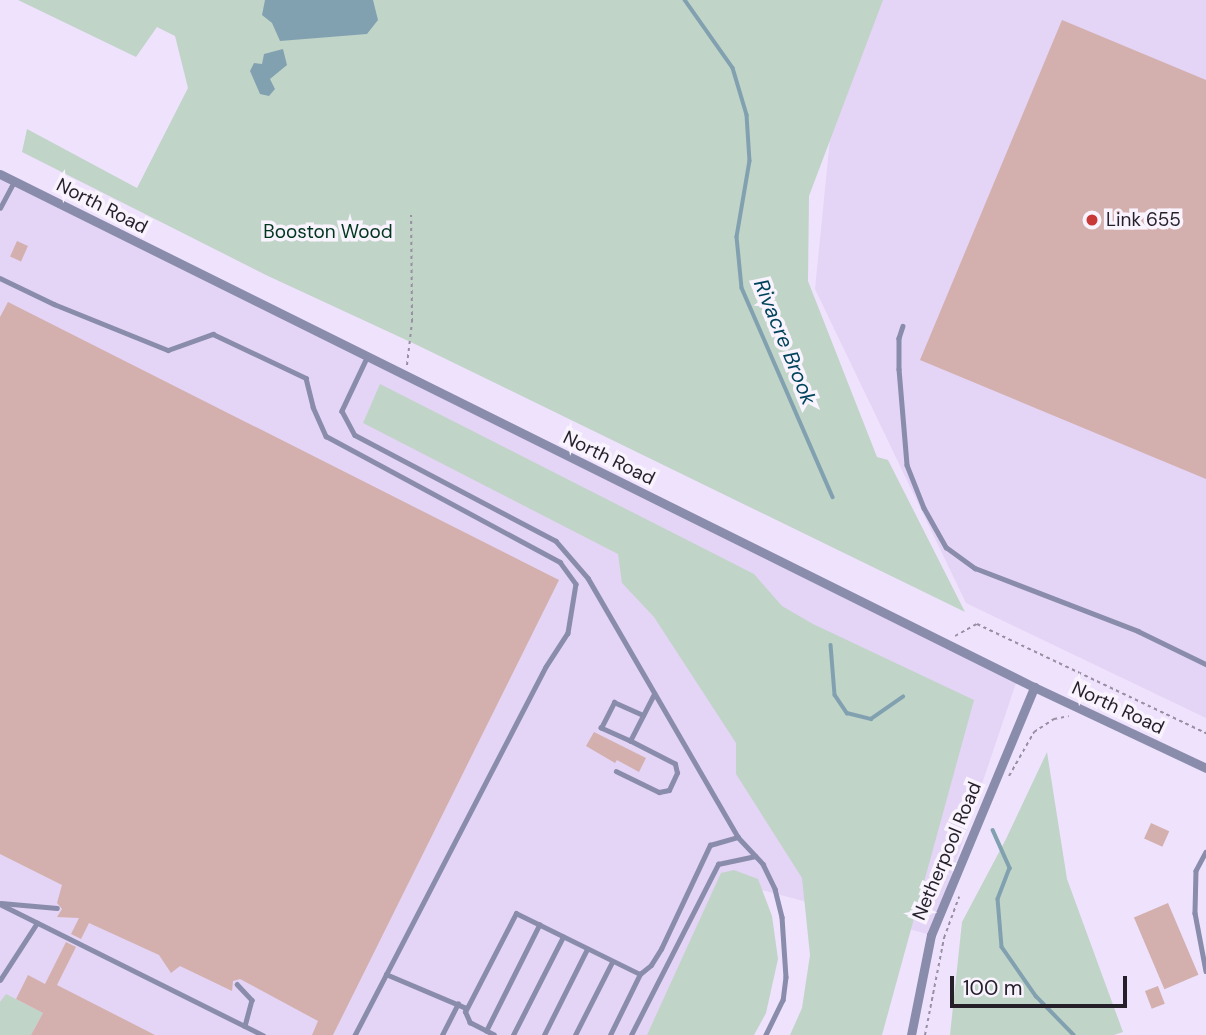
<!DOCTYPE html>
<html>
<head>
<meta charset="utf-8">
<style>
	body { margin:0 }
	#map { position:relative; width:1206px; height:1035px; overflow:hidden; background:#efe2fd; font-family:"DM Sans",sans-serif }
	div>[style] { position:absolute }
	.built>* { inset:0; background:#e4d4f5 }
	.green>* { inset:0; background:#c1d4c8 }
	.water>* { inset:0; background:#82a1b0 }
	.stream>* { height:3.5px; margin:-1.75px; padding:0 1.75px; transform-origin:1.75px; border-radius:1.75px; background:#82a1b0 }
	.building>* { inset:0; background:#d3b0ae; transform-origin:0 0 }
	.path>* { height:2px; margin-top:-1px; transform-origin:0; background:repeating-linear-gradient(90deg,#988fa2 0 3.5px,transparent 0 7px) }
	.service>* { height:4.5px; margin:-2.25px; padding:0 2.25px; transform-origin:2.25px; border-radius:2.25px; background:#898caa }
	.minor>* { height:9px; margin:-4.5px; padding:0 4.5px; transform-origin:4.5px; border-radius:4.5px; background:#898caa }
	.dots>* { width:19px; height:19px; translate:-50% -50%; box-sizing:border-box; border:4px solid #f9f3fe; border-radius:50% }
	span { translate:-50% -50%; white-space:nowrap; text-align:center; line-height:1.15; -webkit-text-stroke:7px #f9f3fe; paint-order:stroke }
	.street-label { font-size:19px; color:#241f29 }
	.poi-label { font-size:19px; color:#241f29 }
	.left { translate:0 -50%; text-align:left }
	.park-label { font-size:19px; color:#00361d }
	.water-label { font-size:21px; color:#00445b; font-style:italic }
	.scale { position:absolute; left:950px; top:976px; width:177px; height:32px; box-sizing:border-box; border:4px solid #241f29; border-top:0; padding-left:9px; font-size:21px; line-height:24px; white-space:nowrap; color:#241f29; -webkit-text-stroke:5px #f9f3fe; paint-order:stroke }
</style>
</head>
<body>
<div id="map">
	<div class="built">
		<i style="clip-path:polygon(776px 0,1206px 0,1206px 718px,966px 603px,815px 289px,834px 99px)"></i>
		<i style="clip-path:polygon(0 174px,1016px 683px,931px 935px,725px 880px,647px 1035px,0 1035px)"></i>
	</div>
	<div class="green">
		<i style="clip-path:polygon(18px 0,883px 0,809px 196px,808px 281px,877px 457px,888px 460px,965px 612px,417px 345px,268px 276px,22px 152px,27px 129px,137px 188px,188px 88px,175px 36px,157px 27px,136px 57px)"></i>
		<i style="clip-path:polygon(380px 384px,754px 574px,782px 606px,813px 624px,974px 700px,882px 1035px,790px 1035px,802px 1008px,810px 955px,802px 878px,736px 774px,736px 743px,654px 617px,622px 583px,618px 554px,363px 423px)"></i>
		<i style="clip-path:polygon(1047px 752px,1067px 879px,1123px 1032px,1114px 1035px,950px 1035px,962px 922px,1006px 839px)"></i>
		<i style="clip-path:polygon(734px 870px,758px 879px,772px 916px,778px 959px,766px 1013px,754px 1035px,647px 1035px,721px 873px)"></i>
		<i style="clip-path:polygon(6px 994px,43px 1013px,31px 1035px,0 1035px,0 1002px)"></i>
	</div>
	<div class="water">
		<i style="clip-path:polygon(265px 0,373px 0,378px 20px,367px 34px,280px 41px,272px 23px,262px 15px)"></i>
		<i style="clip-path:polygon(283px 49px,287px 65px,270px 79px,275px 89px,269px 96px,260px 94px,250px 71px,254px 63px,262px 64px,264px 54px)"></i>
	</div>
	<div class="stream">
		<i style="left:685px;top:0;width:83px;rotate:54.8deg"></i>
		<i style="left:733px;top:68px;width:49px;rotate:73.4deg"></i>
		<i style="left:747px;top:115px;width:46px;rotate:86.3deg"></i>
		<i style="left:750px;top:161px;width:77px;rotate:99.7deg"></i>
		<i style="left:737px;top:237px;width:51px;rotate:84.4deg"></i>
		<i style="left:742px;top:288px;width:228px;rotate:66.5deg"></i>
		<i style="left:831px;top:645px;width:50px;rotate:85.4deg"></i>
		<i style="left:835px;top:695px;width:22px;rotate:56deg"></i>
		<i style="left:847px;top:713px;width:25px;rotate:14deg"></i>
		<i style="left:871px;top:719px;width:39px;rotate:-35deg"></i>
		<i style="left:993px;top:830px;width:42px;rotate:65.9deg"></i>
		<i style="left:1010px;top:868px;width:33px;rotate:111deg"></i>
		<i style="left:998px;top:899px;width:48px;rotate:85.2deg"></i>
		<i style="left:1002px;top:947px;width:60px;rotate:55.2deg"></i>
		<i style="left:1036px;top:996px;width:54px;rotate:45.7deg"></i>
	</div>
	<div class="building">
		<i style="clip-path:polygon(1062px 20px,1206px 80px,1206px 479px,920px 360px)"></i>
		<i style="left:17px;top:241px;width:12px;height:17px;rotate:24deg"></i>
		<i style="clip-path:polygon(8px 302px,559px 580px,333px 1035px,312px 1035px,318px 1021px,240px 979px,233px 981px,232px 991px,180px 966px,171px 973px,159px 955px,89px 923px,81px 939px,71px 934px,79px 918px,57px 917px,62px 909px,57px 903px,62px 885px,0 854px,0 317px)"></i>
		<i style="clip-path:polygon(594px 732px,646px 758px,639px 772px,617px 760px,615px 763px,586px 746px)"></i>
		<i style="left:1151px;top:823px;width:20px;height:17px;rotate:24deg"></i>
		<i style="left:1168px;top:903px;width:78px;height:37px;rotate:67deg"></i>
		<i style="clip-path:polygon(66px 942px,76px 947px,57px 985px,155px 1035px,31px 1035px,43px 1013px,16px 999px,28px 975px,45px 984px)"></i>
		<i style="left:1158px;top:986px;width:19px;height:14px;rotate:69deg"></i>
	</div>
	<div class="path">
		<i style="left:407px;top:365px;width:43px;rotate:-83.4deg"></i>
		<i style="left:412px;top:322px;width:107px;rotate:-90.5deg"></i>
		<i style="left:955px;top:636px;width:25px;rotate:-29deg"></i>
		<i style="left:977px;top:624px;width:254px;rotate:25.5deg"></i>
		<i style="left:1009px;top:776px;width:51px;rotate:-60.4deg"></i>
		<i style="left:1034px;top:732px;width:24px;rotate:-33deg"></i>
		<i style="left:1054px;top:719px;width:15px;rotate:-11deg"></i>
		<i style="left:925px;top:1035px;width:99px;rotate:-78.9deg"></i>
		<i style="left:944px;top:938px;width:44px;rotate:-69.9deg"></i>
	</div>
	<div class="service">
		<i style="left:0;top:208px;width:30px;rotate:-62deg"></i>
		<i style="left:0;top:278px;width:60px;rotate:25.7deg"></i>
		<i style="left:54px;top:304px;width:123px;rotate:22deg"></i>
		<i style="left:168px;top:350px;width:48px;rotate:-19.6deg"></i>
		<i style="left:213px;top:334px;width:103px;rotate:25.3deg"></i>
		<i style="left:306px;top:378px;width:30px;rotate:76deg"></i>
		<i style="left:313px;top:407px;width:32px;rotate:66deg"></i>
		<i style="left:326px;top:436px;width:266px;rotate:28.3deg"></i>
		<i style="left:560px;top:562px;width:27px;rotate:54deg"></i>
		<i style="left:576px;top:584px;width:50px;rotate:99.3deg"></i>
		<i style="left:568px;top:633px;width:40px;rotate:122.9deg"></i>
		<i style="left:546px;top:667px;width:415px;rotate:117.4deg"></i>
		<i style="left:903px;top:326px;width:13px;rotate:108deg"></i>
		<i style="left:899px;top:338px;width:31px;rotate:90deg"></i>
		<i style="left:899px;top:369px;width:96px;rotate:85.2deg"></i>
		<i style="left:907px;top:465px;width:46px;rotate:68.4deg"></i>
		<i style="left:924px;top:508px;width:45px;rotate:60.6deg"></i>
		<i style="left:946px;top:547px;width:36px;rotate:36deg"></i>
		<i style="left:975px;top:568px;width:175px;rotate:21.1deg"></i>
		<i style="left:1138px;top:631px;width:76px;rotate:25.9deg"></i>
		<i style="left:367px;top:358px;width:59px;rotate:115.3deg"></i>
		<i style="left:342px;top:411px;width:27px;rotate:62deg"></i>
		<i style="left:355px;top:435px;width:227px;rotate:27.8deg"></i>
		<i style="left:556px;top:541px;width:49px;rotate:49.1deg"></i>
		<i style="left:588px;top:578px;width:299px;rotate:59.9deg"></i>
		<i style="left:630px;top:741px;width:32px;rotate:-156deg"></i>
		<i style="left:601px;top:728px;width:29px;rotate:-63deg"></i>
		<i style="left:614px;top:702px;width:32px;rotate:24deg"></i>
		<i style="left:616px;top:771px;width:48px;rotate:26deg"></i>
		<i style="left:659px;top:792px;width:10px;rotate:-11deg"></i>
		<i style="left:669px;top:790px;width:19px;rotate:-65deg"></i>
		<i style="left:677px;top:773px;width:9px;rotate:-103deg"></i>
		<i style="left:675px;top:764px;width:51px;rotate:-152.9deg"></i>
		<i style="left:630px;top:741px;width:53px;rotate:-62.9deg"></i>
		<i style="left:1206px;top:852px;width:21px;rotate:118deg"></i>
		<i style="left:1196px;top:871px;width:42px;rotate:91.4deg"></i>
		<i style="left:1195px;top:913px;width:59px;rotate:79.3deg"></i>
		<i style="left:1px;top:903px;width:56px;rotate:5.1deg"></i>
		<i style="left:0;top:904px;width:294px;rotate:26.5deg"></i>
		<i style="left:386px;top:974px;width:87px;rotate:23deg"></i>
		<i style="left:0;top:980px;width:68px;rotate:-57deg"></i>
		<i style="left:237px;top:984px;width:22px;rotate:47deg"></i>
		<i style="left:252px;top:1000px;width:27px;rotate:105deg"></i>
		<i style="left:486px;top:1031px;width:119px;rotate:-63.4deg"></i>
		<i style="left:442px;top:1035px;width:35px;rotate:-63deg"></i>
		<i style="left:494px;top:1035px;width:27px;rotate:-153deg"></i>
		<i style="left:470px;top:1023px;width:12px;rotate:-114deg"></i>
		<i style="left:465px;top:1012px;width:111px;rotate:-62.7deg"></i>
		<i style="left:516px;top:913px;width:138px;rotate:26.2deg"></i>
		<i style="left:640px;top:974px;width:14px;rotate:-39deg"></i>
		<i style="left:651px;top:965px;width:19px;rotate:-58deg"></i>
		<i style="left:661px;top:949px;width:115px;rotate:-64.8deg"></i>
		<i style="left:710px;top:845px;width:29px;rotate:-16deg"></i>
		<i style="left:738px;top:837px;width:37px;rotate:47deg"></i>
		<i style="left:763px;top:864px;width:28px;rotate:64deg"></i>
		<i style="left:775px;top:889px;width:29px;rotate:76deg"></i>
		<i style="left:782px;top:917px;width:60px;rotate:86.2deg"></i>
		<i style="left:786px;top:977px;width:23px;rotate:97deg"></i>
		<i style="left:783px;top:1000px;width:39px;rotate:116deg"></i>
		<i style="left:513px;top:1035px;width:110px;rotate:-63deg"></i>
		<i style="left:544px;top:1035px;width:96px;rotate:-63.4deg"></i>
		<i style="left:575px;top:1035px;width:82px;rotate:-63.1deg"></i>
		<i style="left:610px;top:1035px;width:68px;rotate:-63.8deg"></i>
		<i style="left:631px;top:1035px;width:192px;rotate:-63deg"></i>
		<i style="left:718px;top:864px;width:38px;rotate:-12deg"></i>
	</div>
	<div class="minor">
		<i style="left:0;top:174px;width:1154px;rotate:26.39deg"></i>
		<i style="left:1034px;top:687px;width:190px;rotate:25.2deg"></i>
		<i style="left:911px;top:1035px;width:102px;rotate:-78.7deg"></i>
		<i style="left:931px;top:935px;width:269px;rotate:-67.4deg"></i>
	</div>
	<div class="dots">
		<i style="left:1092px;top:220px;background:#c73837"></i>
	</div>
	<div class="street-label">
		<span style="left:102px;top:206px;rotate:27deg">North Road</span>
		<span style="left:609px;top:458px;rotate:26deg">North Road</span>
		<span style="left:1118px;top:708px;rotate:25deg">North Road</span>
		<span style="left:947px;top:851px;rotate:-67deg">Netherpool Road</span>
	</div>
	<div class="poi-label">
		<span class="left" style="left:1106px;top:220px">Link 655</span>
	</div>
	<div class="park-label">
		<span style="left:328px;top:232px">Booston Wood</span>
	</div>
	<div class="water-label">
		<span style="left:785px;top:342px;rotate:68deg">Rivacre Brook</span>
	</div>
	<div class="scale">100 m</div>
</div>
</body>
</html>
